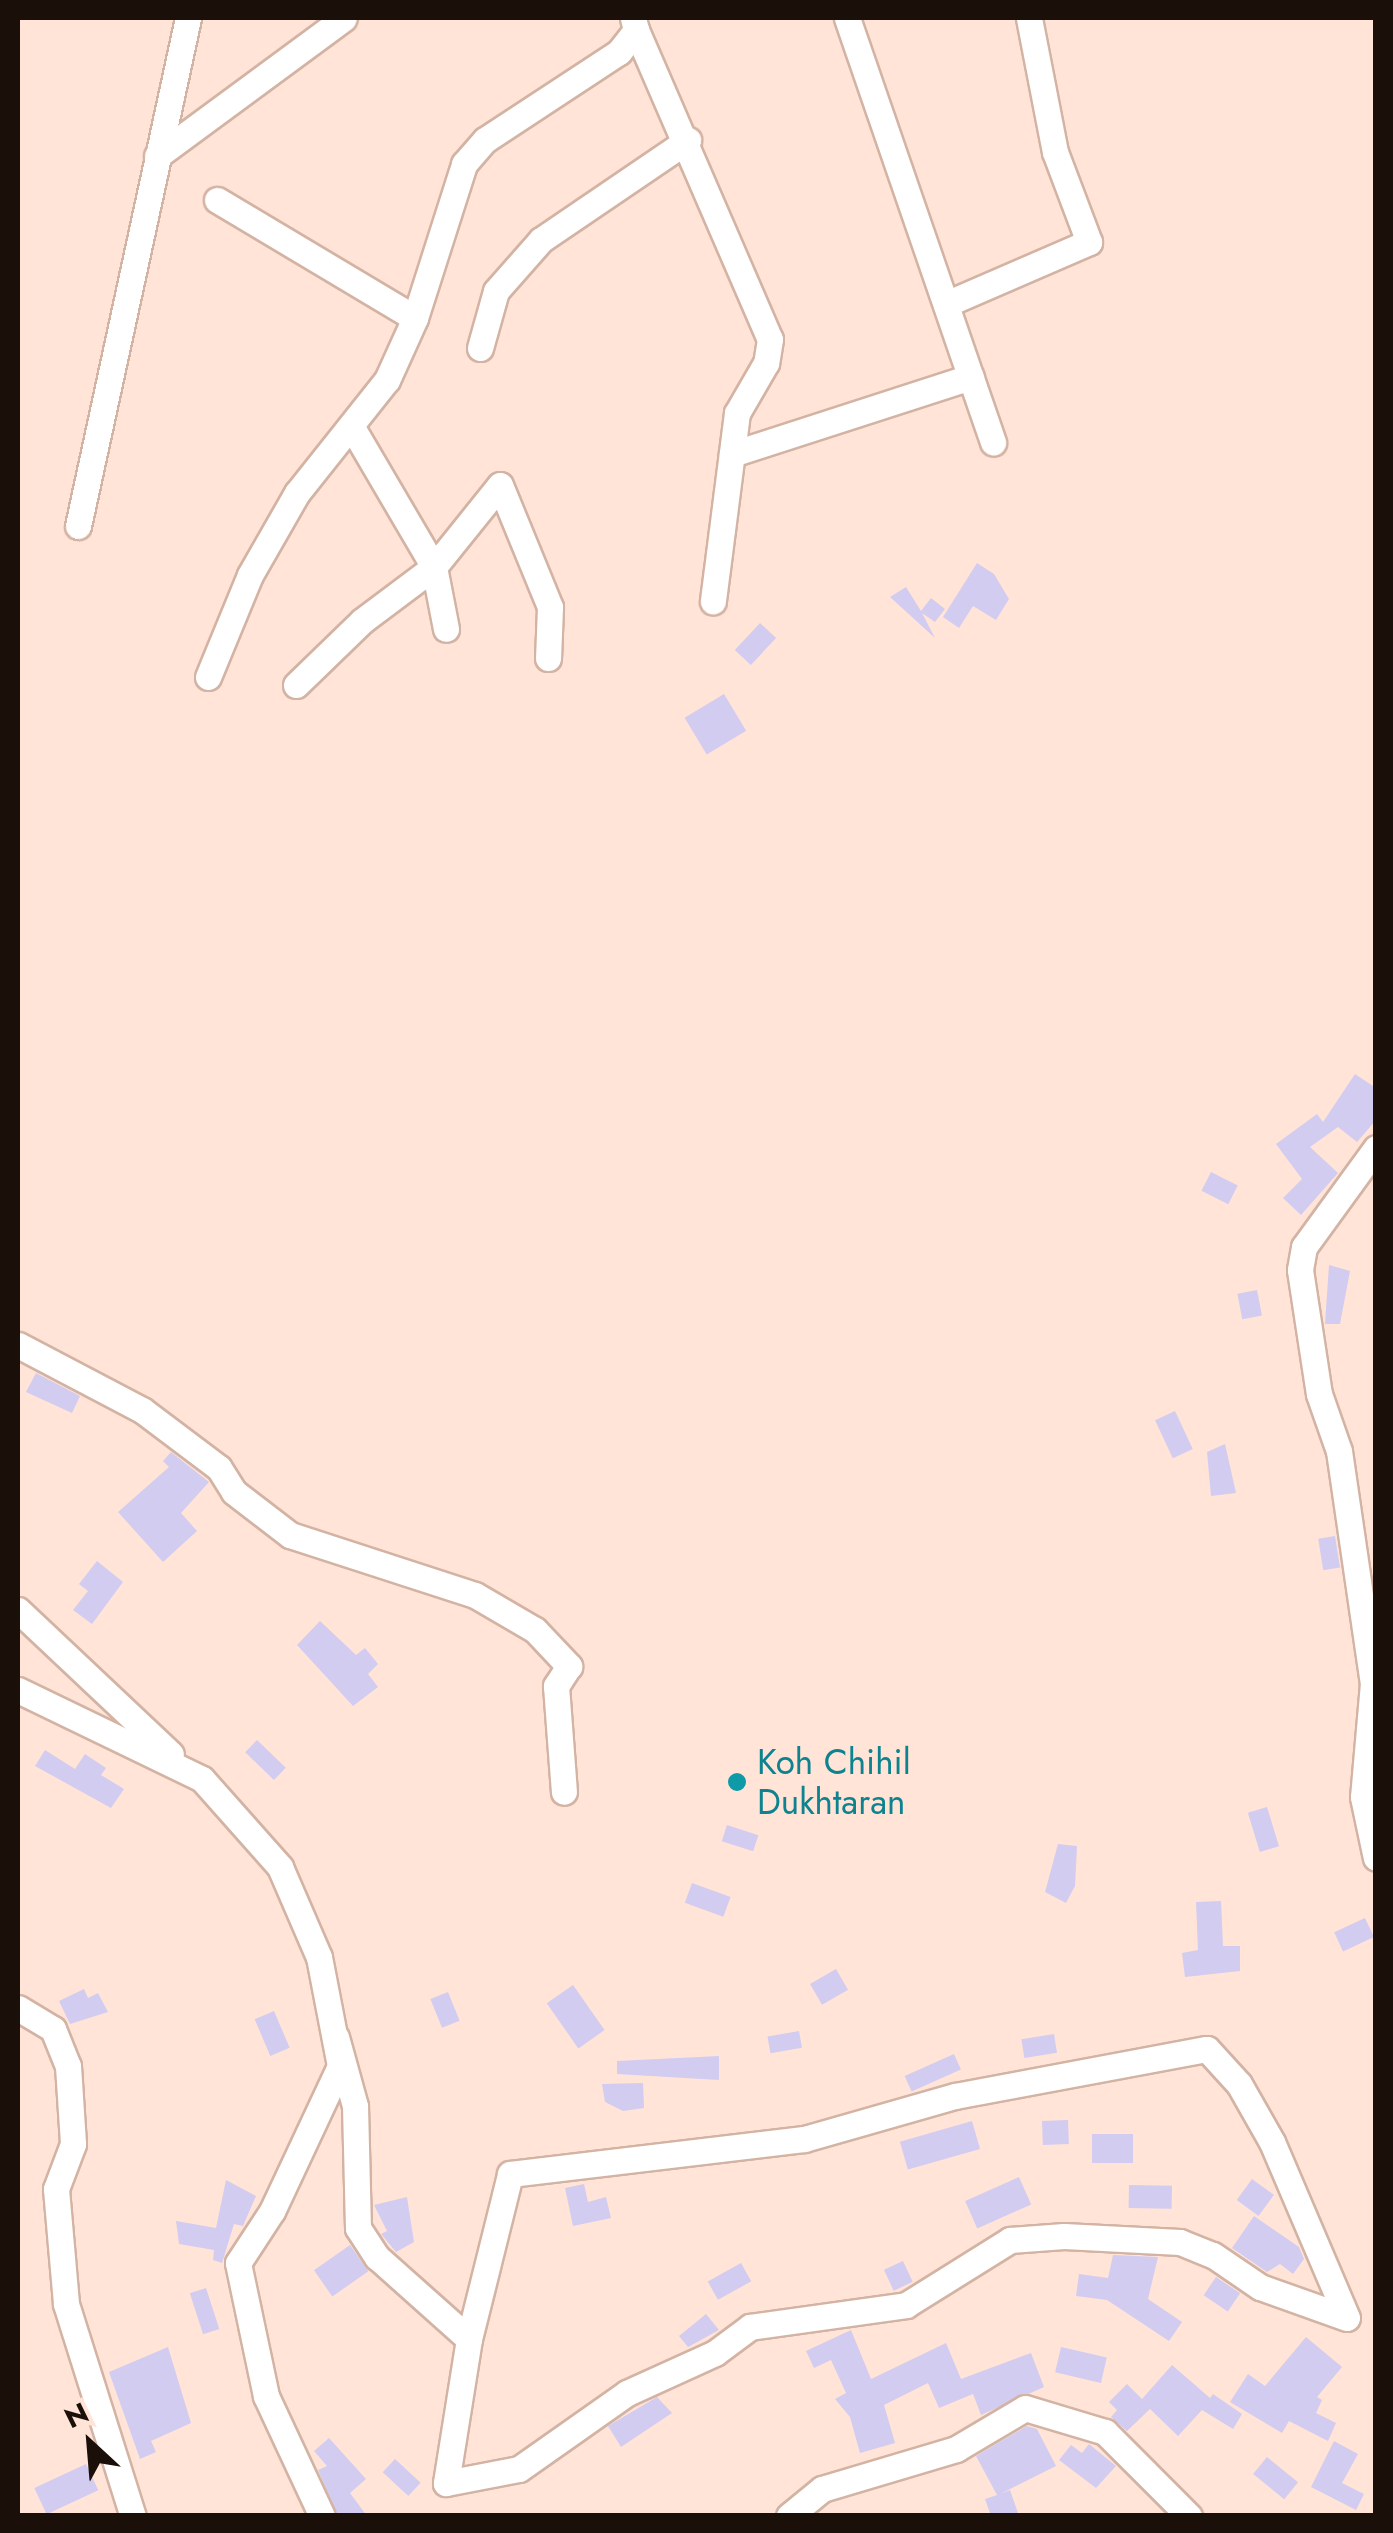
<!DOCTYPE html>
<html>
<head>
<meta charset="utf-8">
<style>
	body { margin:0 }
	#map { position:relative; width:1393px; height:2533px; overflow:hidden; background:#ffe4d7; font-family:Jost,sans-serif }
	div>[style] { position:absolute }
	.building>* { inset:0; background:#d2ccf1; transform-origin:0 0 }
	.roads { filter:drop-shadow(2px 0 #d3b3a3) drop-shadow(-2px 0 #d3b3a3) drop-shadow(0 2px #d3b3a3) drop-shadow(0 -2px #d3b3a3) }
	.street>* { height:25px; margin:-12.5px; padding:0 12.5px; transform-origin:12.5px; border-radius:12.5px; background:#fff }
	.dots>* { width:28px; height:28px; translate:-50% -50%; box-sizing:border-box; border:5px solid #ffe4d7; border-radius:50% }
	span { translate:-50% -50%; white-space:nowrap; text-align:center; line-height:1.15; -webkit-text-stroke:9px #ffe4d7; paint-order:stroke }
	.culture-label { font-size:35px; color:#0d838f }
	.left { translate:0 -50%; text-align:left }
	.frame { position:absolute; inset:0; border:20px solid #1a0f09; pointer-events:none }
	.north { position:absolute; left:40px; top:2393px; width:100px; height:100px; -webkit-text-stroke:8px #ffe4d7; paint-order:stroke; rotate:334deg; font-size:28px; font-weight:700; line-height:40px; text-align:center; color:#1a0f09 }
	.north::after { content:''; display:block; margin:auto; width:35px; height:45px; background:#1a0f09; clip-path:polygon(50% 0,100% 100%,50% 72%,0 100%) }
</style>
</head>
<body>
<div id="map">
	<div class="building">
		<i style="clip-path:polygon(977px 563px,994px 574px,1009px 599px,996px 620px,973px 606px,959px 628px,943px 617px)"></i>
		<i style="clip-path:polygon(906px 587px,921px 611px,931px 598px,945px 609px,935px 622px,922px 613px,935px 638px,890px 597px)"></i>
		<i style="left:760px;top:623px;width:22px;height:37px;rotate:43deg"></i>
		<i style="left:724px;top:694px;width:43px;height:46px;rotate:59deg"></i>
		<i style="clip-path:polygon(1355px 1074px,1376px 1088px,1376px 1120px,1357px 1142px,1338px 1127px,1310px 1147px,1338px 1173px,1301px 1215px,1283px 1198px,1302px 1179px,1276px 1144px,1317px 1114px,1323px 1122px)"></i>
		<i style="left:1211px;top:1172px;width:30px;height:21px;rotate:27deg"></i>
		<i style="clip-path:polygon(1329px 1265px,1350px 1271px,1340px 1324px,1325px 1324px)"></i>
		<i style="left:1257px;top:1290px;width:26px;height:20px;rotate:79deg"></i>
		<i style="clip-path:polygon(36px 1373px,80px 1396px,72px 1413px,26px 1392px)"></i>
		<i style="left:1175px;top:1411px;width:42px;height:22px;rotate:65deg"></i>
		<i style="clip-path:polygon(1225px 1444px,1236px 1493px,1211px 1496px,1207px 1452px)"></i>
		<i style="clip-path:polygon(171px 1452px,209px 1482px,181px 1513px,197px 1531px,163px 1562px,118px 1512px,169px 1467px,163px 1461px)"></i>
		<i style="left:1335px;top:1536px;width:32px;height:17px;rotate:81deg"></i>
		<i style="clip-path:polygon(97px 1561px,123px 1582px,92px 1624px,73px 1610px,88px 1591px,79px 1584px)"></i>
		<i style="clip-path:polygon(320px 1621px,356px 1655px,365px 1648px,378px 1664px,368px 1674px,378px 1687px,353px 1706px,297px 1645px)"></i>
		<i style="left:257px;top:1740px;width:40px;height:17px;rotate:44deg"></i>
		<i style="clip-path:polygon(45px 1750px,75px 1769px,85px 1754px,106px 1768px,101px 1775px,124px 1789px,111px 1808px,35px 1766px)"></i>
		<i style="left:1267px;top:1807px;width:41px;height:20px;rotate:73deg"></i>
		<i style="left:727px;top:1825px;width:33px;height:17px;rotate:18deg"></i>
		<i style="clip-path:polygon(1058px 1844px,1077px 1846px,1075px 1886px,1066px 1903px,1045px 1892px)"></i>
		<i style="left:692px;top:1883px;width:41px;height:21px;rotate:20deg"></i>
		<i style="clip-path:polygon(1221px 1901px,1223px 1946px,1240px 1946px,1240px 1971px,1185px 1977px,1182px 1953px,1198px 1950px,1196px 1902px)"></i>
		<i style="left:1365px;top:1918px;width:21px;height:34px;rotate:65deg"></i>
		<i style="left:836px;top:1969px;width:24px;height:30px;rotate:60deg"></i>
		<i style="left:573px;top:1985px;width:55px;height:32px;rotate:55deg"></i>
		<i style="clip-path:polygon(84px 1989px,88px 1998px,98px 1993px,108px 2012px,70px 2024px,59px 2001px)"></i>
		<i style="left:448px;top:1992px;width:31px;height:19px;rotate:68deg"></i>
		<i style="left:274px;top:2011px;width:40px;height:21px;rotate:67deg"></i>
		<i style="left:799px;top:2031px;width:17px;height:32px;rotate:80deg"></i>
		<i style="left:1054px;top:2034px;width:19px;height:33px;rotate:81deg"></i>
		<i style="left:954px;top:2054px;width:17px;height:54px;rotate:66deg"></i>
		<i style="clip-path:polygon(719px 2056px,719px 2080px,617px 2074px,617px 2061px)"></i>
		<i style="clip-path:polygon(643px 2083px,644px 2108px,623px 2111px,605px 2102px,602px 2084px)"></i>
		<i style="left:1068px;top:2120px;width:24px;height:26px;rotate:88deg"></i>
		<i style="left:972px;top:2121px;width:29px;height:75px;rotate:74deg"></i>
		<i style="left:1092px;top:2134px;width:41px;height:29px"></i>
		<i style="left:1019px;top:2177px;width:30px;height:59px;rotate:66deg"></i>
		<i style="left:1252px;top:2179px;width:27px;height:26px;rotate:36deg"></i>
		<i style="clip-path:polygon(226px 2180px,256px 2196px,243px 2226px,234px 2224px,222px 2263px,213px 2260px,214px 2250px,179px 2244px,176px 2221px,216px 2228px)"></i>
		<i style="clip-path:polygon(584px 2184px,588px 2202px,606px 2197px,611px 2218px,573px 2226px,565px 2188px)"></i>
		<i style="left:1129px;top:2185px;width:43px;height:23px;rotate:1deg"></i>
		<i style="clip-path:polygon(407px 2197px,414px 2242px,396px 2252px,381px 2234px,387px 2231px,374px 2205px)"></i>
		<i style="clip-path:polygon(1254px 2216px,1299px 2247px,1304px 2259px,1293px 2274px,1280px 2264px,1267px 2272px,1232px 2248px)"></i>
		<i style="left:350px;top:2245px;width:32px;height:44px;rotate:55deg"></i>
		<i style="clip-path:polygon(1113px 2255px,1158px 2257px,1148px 2299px,1182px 2322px,1169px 2341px,1107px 2300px,1076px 2296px,1079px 2274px,1108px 2278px)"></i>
		<i style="left:903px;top:2261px;width:23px;height:21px;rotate:65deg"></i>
		<i style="left:741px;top:2263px;width:21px;height:38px;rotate:61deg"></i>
		<i style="left:1216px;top:2277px;width:29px;height:22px;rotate:34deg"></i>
		<i style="left:206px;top:2288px;width:43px;height:17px;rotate:72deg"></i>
		<i style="clip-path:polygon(706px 2314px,719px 2330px,688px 2347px,679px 2336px)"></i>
		<i style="clip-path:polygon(851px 2330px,871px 2379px,946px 2343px,961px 2379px,1031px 2353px,1044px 2387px,981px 2415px,973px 2394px,939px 2408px,928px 2383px,884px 2405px,895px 2443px,860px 2453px,850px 2417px,835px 2399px,846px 2393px,831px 2360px,814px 2368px,806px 2351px)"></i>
		<i style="clip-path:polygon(1306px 2337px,1342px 2367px,1317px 2397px,1322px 2400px,1316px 2413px,1336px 2423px,1328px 2441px,1289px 2421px,1282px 2433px,1230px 2402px,1248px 2374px,1265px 2386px)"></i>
		<i style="clip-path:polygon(168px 2347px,191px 2423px,151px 2441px,156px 2452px,140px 2459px,109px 2372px)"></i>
		<i style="left:1061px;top:2347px;width:47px;height:26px;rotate:13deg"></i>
		<i style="clip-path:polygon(1172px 2365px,1210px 2398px,1213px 2394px,1242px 2414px,1233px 2429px,1202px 2410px,1178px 2436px,1150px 2409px,1127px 2431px,1111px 2417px,1117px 2410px,1109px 2402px,1127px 2384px,1142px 2399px)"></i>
		<i style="clip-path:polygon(657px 2397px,672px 2413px,621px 2447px,608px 2426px)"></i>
		<i style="clip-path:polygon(1027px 2426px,1037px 2429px,1056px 2466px,1000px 2494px,1010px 2490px,1019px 2516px,991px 2516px,985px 2499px,997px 2495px,976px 2456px)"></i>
		<i style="clip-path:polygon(329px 2438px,366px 2479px,350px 2493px,367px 2516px,338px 2516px,318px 2470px,327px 2466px,314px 2451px)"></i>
		<i style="clip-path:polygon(1334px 2441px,1358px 2454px,1342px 2483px,1364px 2494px,1356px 2510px,1311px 2487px)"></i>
		<i style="clip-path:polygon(1089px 2444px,1116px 2466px,1096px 2488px,1059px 2460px,1071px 2445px,1082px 2453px)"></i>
		<i style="left:1267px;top:2457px;width:40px;height:22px;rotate:39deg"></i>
		<i style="left:395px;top:2459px;width:35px;height:18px;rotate:43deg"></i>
		<i style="left:86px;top:2464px;width:29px;height:57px;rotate:65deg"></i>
	</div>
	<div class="roads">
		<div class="street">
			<i style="left:847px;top:18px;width:449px;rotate:71deg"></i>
			<i style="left:636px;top:30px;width:337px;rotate:66.6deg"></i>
			<i style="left:770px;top:339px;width:24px;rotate:99deg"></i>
			<i style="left:766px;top:363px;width:58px;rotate:120.1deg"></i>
			<i style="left:737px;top:413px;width:190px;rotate:97.3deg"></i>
			<i style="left:157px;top:156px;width:232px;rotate:-36.4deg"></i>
			<i style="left:217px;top:200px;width:230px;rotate:30.8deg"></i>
			<i style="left:946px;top:304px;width:156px;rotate:-23.4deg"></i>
			<i style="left:1089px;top:242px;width:96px;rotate:-110.7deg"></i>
			<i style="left:1055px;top:152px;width:136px;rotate:-101deg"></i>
			<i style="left:480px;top:348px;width:59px;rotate:-74.3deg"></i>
			<i style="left:496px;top:291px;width:68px;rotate:-48.6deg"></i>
			<i style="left:541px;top:240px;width:178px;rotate:-34.2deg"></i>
			<i style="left:353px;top:429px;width:160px;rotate:59.6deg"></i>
			<i style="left:434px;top:567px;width:63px;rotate:79deg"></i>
			<i style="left:732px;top:454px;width:251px;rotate:-17.9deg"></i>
			<i style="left:78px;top:526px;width:520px;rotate:-77.78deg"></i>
			<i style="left:208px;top:677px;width:110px;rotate:-67.6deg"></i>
			<i style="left:250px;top:575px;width:95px;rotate:-60.2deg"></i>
			<i style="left:297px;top:493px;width:144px;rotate:-51.5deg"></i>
			<i style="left:387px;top:380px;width:68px;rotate:-65.7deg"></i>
			<i style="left:415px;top:318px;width:162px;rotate:-72.3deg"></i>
			<i style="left:464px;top:164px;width:32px;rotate:-49deg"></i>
			<i style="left:485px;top:140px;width:160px;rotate:-33.3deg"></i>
			<i style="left:619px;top:52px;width:28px;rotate:-52deg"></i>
			<i style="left:636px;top:30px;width:12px;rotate:-104deg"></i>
			<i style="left:296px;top:685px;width:92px;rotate:-44.1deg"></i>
			<i style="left:362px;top:621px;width:90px;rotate:-36.9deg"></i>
			<i style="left:434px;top:567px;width:105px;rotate:-51.2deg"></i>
			<i style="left:500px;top:485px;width:132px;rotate:67.7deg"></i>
			<i style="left:550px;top:607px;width:51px;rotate:92.2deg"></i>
			<i style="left:1376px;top:1148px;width:122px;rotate:126deg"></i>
			<i style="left:1304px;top:1247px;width:23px;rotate:100deg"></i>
			<i style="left:1300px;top:1270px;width:125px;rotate:81.3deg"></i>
			<i style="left:1319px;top:1394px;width:60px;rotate:70.7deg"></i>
			<i style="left:1339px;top:1451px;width:234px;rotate:81.7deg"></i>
			<i style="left:1373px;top:1683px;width:114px;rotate:95deg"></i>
			<i style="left:1363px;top:1797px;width:62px;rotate:78deg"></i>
			<i style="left:18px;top:1345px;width:140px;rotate:27.7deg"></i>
			<i style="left:142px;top:1410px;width:96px;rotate:37deg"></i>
			<i style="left:219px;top:1468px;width:28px;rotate:58deg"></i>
			<i style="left:234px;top:1492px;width:71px;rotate:37.5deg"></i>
			<i style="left:290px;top:1535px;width:194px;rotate:18deg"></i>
			<i style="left:475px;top:1595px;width:69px;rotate:30.3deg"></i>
			<i style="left:535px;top:1630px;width:50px;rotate:46.6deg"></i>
			<i style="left:569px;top:1666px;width:24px;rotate:123deg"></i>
			<i style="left:556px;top:1686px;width:106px;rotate:85.7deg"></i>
			<i style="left:18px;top:1610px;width:210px;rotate:43.3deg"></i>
			<i style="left:18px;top:1690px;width:204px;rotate:25.8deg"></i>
			<i style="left:202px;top:1779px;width:118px;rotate:48.4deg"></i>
			<i style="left:280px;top:1867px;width:98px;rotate:66.6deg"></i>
			<i style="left:319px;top:1957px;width:111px;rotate:79.1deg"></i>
			<i style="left:340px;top:2066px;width:160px;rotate:115.1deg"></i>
			<i style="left:272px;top:2211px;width:62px;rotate:123.2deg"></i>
			<i style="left:238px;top:2263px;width:136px;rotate:78.1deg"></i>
			<i style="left:266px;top:2396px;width:132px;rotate:65deg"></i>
			<i style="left:18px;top:2008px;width:41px;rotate:31deg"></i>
			<i style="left:53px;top:2029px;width:40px;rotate:68deg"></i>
			<i style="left:68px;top:2066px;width:78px;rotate:86.3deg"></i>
			<i style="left:73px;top:2144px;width:48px;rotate:110.7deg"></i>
			<i style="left:56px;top:2189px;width:115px;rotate:85deg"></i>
			<i style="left:66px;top:2304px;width:222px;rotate:72.5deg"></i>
			<i style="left:336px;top:2037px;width:72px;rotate:74.6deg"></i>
			<i style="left:355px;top:2106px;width:122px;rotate:88.6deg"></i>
			<i style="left:358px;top:2228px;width:35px;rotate:57deg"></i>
			<i style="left:377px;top:2257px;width:123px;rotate:41.7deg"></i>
			<i style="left:469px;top:2339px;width:146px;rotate:99.1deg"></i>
			<i style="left:446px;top:2483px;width:74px;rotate:-10.9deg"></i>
			<i style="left:519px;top:2469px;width:132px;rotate:-35.1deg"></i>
			<i style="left:627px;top:2393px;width:97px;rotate:-24.4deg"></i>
			<i style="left:715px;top:2353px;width:44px;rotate:-36.6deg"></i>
			<i style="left:750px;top:2327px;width:158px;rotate:-8deg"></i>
			<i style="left:906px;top:2305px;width:123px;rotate:-32deg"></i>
			<i style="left:1010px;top:2240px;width:54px;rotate:-4.2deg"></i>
			<i style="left:1064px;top:2236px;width:116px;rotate:3deg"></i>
			<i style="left:1180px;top:2242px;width:35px;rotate:22deg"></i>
			<i style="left:1213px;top:2255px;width:57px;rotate:34.2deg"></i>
			<i style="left:1260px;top:2287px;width:92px;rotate:19.6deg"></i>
			<i style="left:469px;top:2339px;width:170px;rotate:-76deg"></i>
			<i style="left:510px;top:2174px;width:296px;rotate:-6.8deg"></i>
			<i style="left:804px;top:2139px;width:157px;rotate:-15.9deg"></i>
			<i style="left:955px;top:2096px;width:256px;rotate:-10.6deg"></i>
			<i style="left:1207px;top:2049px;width:47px;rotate:47.6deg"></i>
			<i style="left:1239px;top:2084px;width:67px;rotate:60.4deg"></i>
			<i style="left:1272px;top:2142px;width:191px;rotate:66.9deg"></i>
			<i style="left:789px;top:2516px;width:43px;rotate:-39.3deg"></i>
			<i style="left:822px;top:2489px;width:140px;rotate:-16.6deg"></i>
			<i style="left:956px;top:2449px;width:80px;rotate:-30.7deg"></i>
			<i style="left:1025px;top:2408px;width:84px;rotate:16.7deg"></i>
			<i style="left:1105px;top:2432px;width:119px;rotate:45deg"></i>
		</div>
	</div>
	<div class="dots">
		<i style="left:737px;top:1782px;background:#0f9aa8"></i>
	</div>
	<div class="culture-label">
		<span class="left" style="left:757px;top:1782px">Koh Chihil<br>Dukhtaran</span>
	</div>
	<div class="frame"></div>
	<div class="north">N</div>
</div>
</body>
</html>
